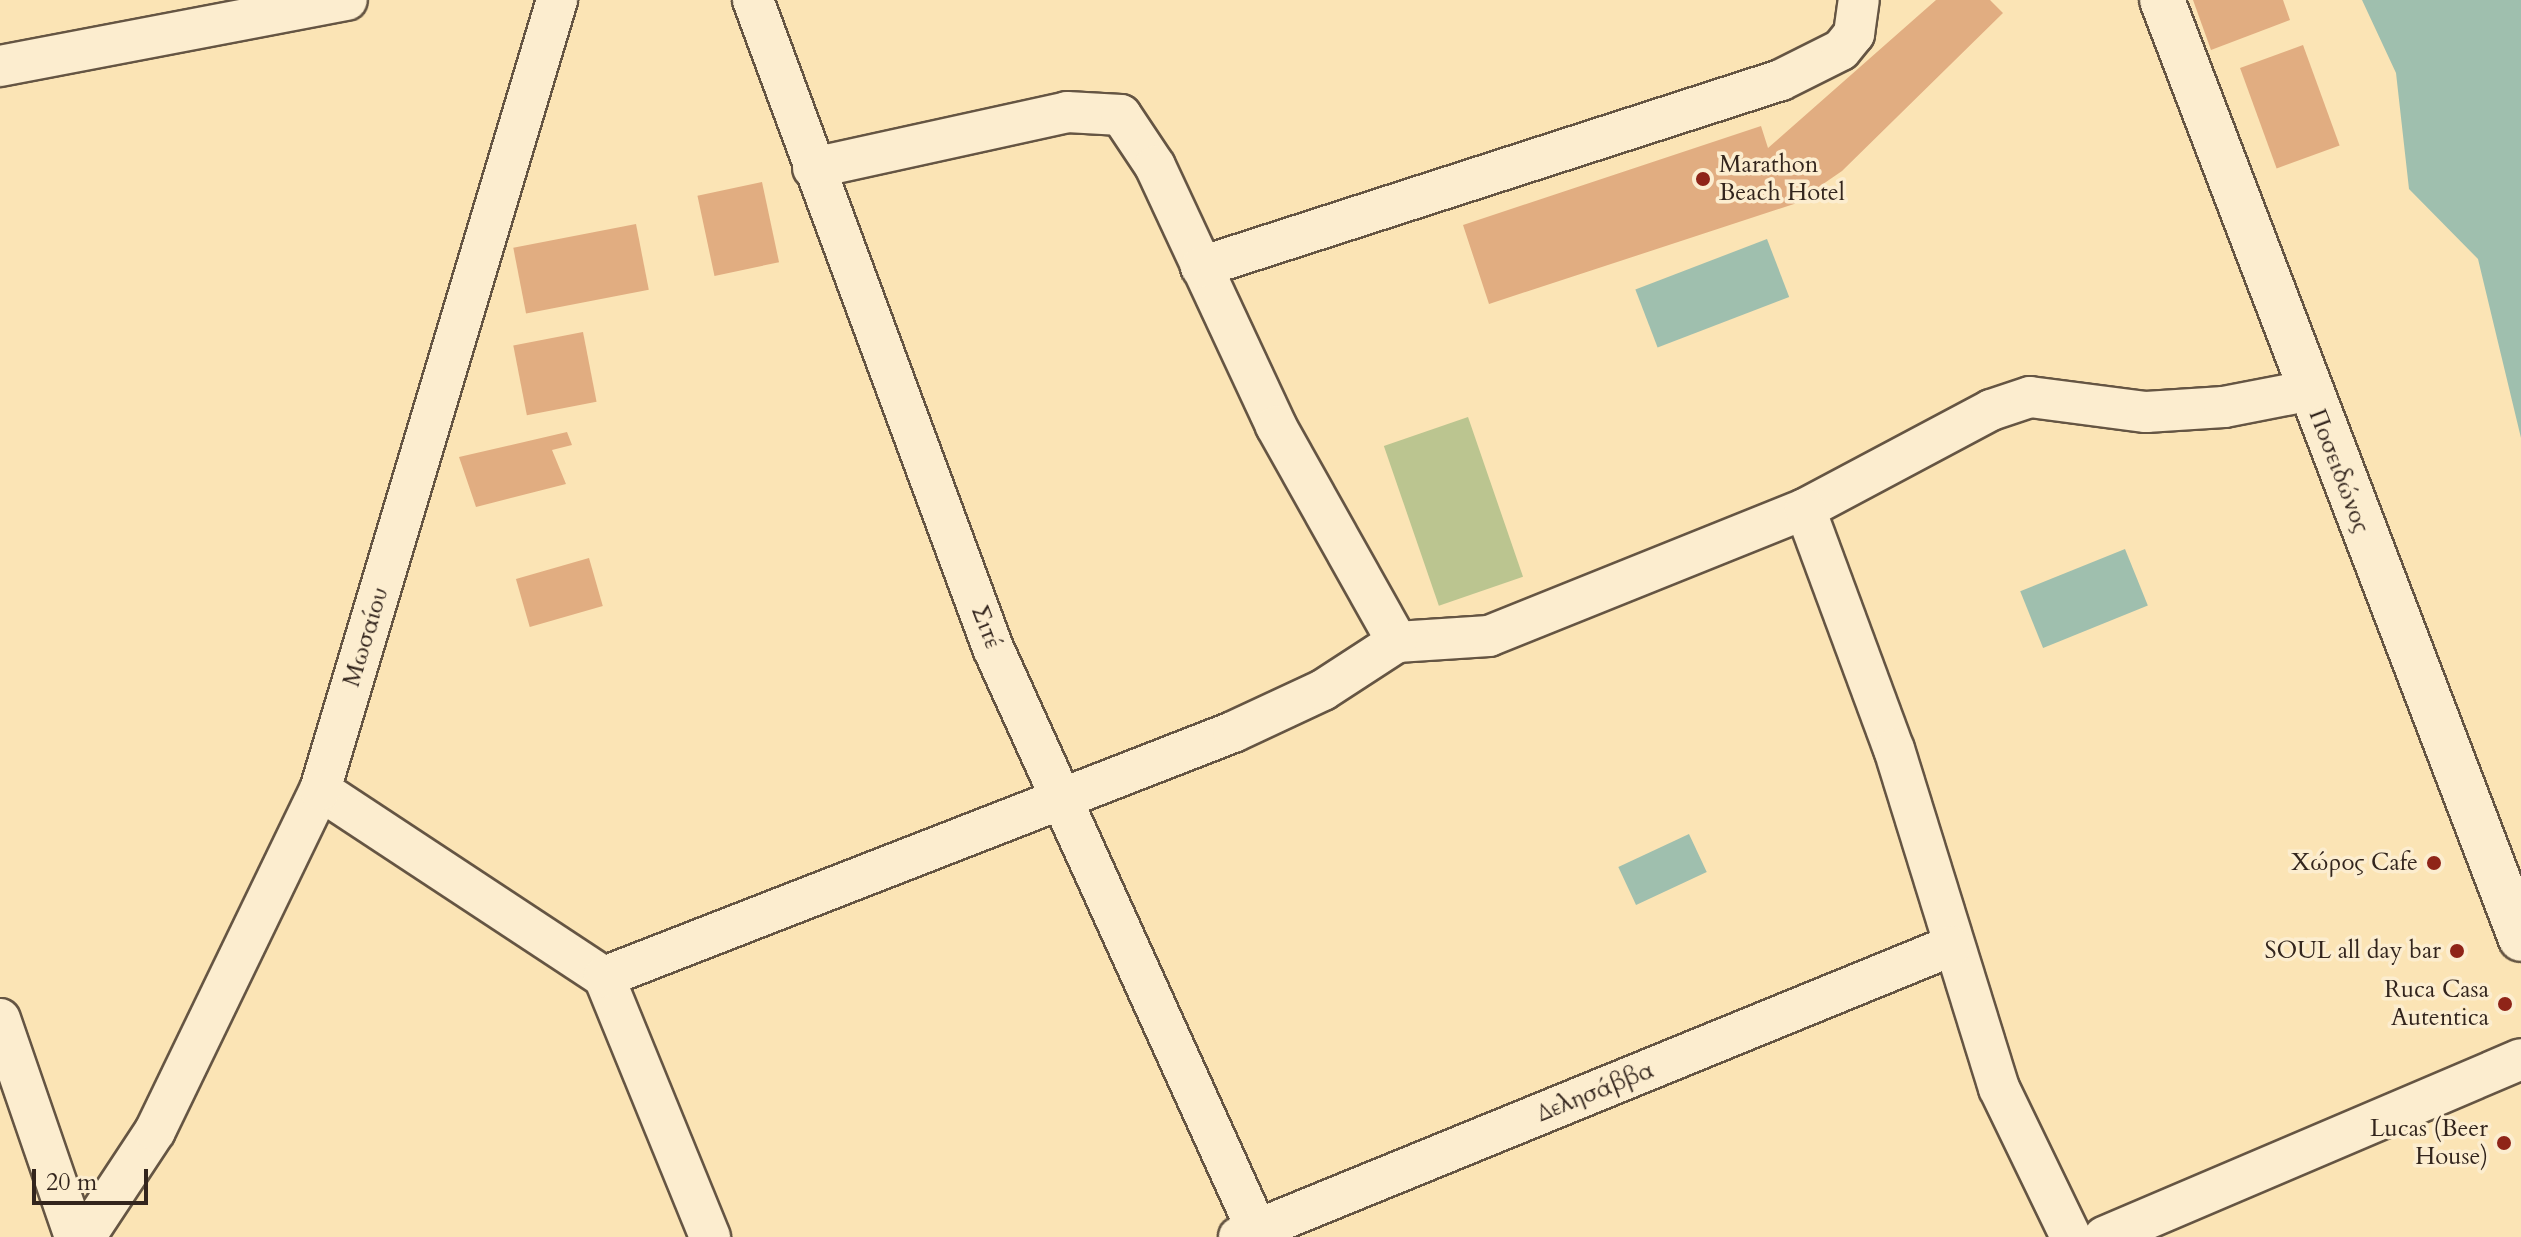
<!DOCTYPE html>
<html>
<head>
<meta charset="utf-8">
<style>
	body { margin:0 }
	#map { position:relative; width:2521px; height:1237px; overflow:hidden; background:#fbe4b5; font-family:Cardo,serif }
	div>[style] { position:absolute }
	.green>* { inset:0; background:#bbc590; transform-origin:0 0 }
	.water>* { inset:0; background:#9fbfae; transform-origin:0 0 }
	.building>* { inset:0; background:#e1ad81; transform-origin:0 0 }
	.roads { filter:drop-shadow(2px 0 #655543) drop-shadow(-2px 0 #655543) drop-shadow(0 2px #655543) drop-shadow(0 -2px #655543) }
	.street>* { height:40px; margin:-20px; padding:0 20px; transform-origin:20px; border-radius:20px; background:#fcedcf }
	.secondary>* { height:44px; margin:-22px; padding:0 22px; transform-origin:22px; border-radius:22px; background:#fcedcf }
	.dots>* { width:22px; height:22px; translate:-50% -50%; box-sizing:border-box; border:4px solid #fcedcf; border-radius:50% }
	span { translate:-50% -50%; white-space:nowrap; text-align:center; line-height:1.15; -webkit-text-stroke:7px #fcedcf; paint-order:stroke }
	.poi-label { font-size:24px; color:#33251d }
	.left { translate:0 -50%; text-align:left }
	.right { translate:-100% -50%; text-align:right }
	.street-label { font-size:24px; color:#33251d }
	.scale { position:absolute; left:32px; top:1169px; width:116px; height:36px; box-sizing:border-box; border:4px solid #33251d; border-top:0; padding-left:10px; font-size:24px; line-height:28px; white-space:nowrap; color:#33251d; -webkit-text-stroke:6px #fcedcf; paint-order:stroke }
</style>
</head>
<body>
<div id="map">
	<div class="green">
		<i style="left:1468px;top:417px;width:169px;height:89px;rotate:71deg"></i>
	</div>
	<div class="water">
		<i style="clip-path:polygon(2362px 0,2521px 0,2521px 438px,2478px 259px,2409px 189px,2396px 73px)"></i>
		<i style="left:1767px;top:239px;width:62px;height:141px;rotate:69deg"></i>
		<i style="left:2125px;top:549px;width:61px;height:113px;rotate:68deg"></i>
		<i style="left:1689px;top:834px;width:42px;height:78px;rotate:65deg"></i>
	</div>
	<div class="building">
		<i style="clip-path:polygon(1936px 0,1990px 0,2003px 13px,1842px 171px,1794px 204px,1489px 304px,1463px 225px,1761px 126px,1768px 148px)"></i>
		<i style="clip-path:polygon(2193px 0,2283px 0,2290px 20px,2211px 50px)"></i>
		<i style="left:2303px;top:45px;width:107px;height:67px;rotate:70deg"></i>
		<i style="left:762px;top:182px;width:82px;height:66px;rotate:78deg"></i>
		<i style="left:636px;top:224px;width:67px;height:125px;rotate:79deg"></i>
		<i style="left:583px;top:332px;width:71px;height:71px;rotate:79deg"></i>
		<i style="clip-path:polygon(567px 432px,572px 445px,552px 450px,566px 484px,476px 507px,459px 457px)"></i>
		<i style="left:589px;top:558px;width:50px;height:76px;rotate:74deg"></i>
	</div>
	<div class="roads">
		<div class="street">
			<i style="left:753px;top:0;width:691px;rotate:69.68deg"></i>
			<i style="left:993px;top:648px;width:647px;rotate:65.61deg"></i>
			<i style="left:0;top:66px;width:353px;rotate:-10.8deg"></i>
			<i style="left:813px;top:168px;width:260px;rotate:-12.4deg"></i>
			<i style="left:1067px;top:112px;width:54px;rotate:3.2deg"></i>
			<i style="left:1121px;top:115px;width:61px;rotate:56.3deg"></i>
			<i style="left:1155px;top:166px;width:287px;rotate:65deg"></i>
			<i style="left:1276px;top:426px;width:248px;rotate:60.7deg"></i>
			<i style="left:1397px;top:642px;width:92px;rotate:-3.7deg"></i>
			<i style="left:1489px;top:636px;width:341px;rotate:-21.9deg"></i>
			<i style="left:1805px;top:509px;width:211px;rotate:-28deg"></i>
			<i style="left:1991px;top:410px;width:41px;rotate:-18.4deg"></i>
			<i style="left:2030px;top:397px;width:117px;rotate:7.4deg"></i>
			<i style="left:2146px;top:412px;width:78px;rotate:-3.7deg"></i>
			<i style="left:2224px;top:407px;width:85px;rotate:-10.9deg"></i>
			<i style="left:1201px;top:267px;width:609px;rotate:-17.87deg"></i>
			<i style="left:1781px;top:80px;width:67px;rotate:-26.6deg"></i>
			<i style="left:1841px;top:50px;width:21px;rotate:-51deg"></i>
			<i style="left:1854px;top:34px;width:34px;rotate:-82deg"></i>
			<i style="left:1805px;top:509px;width:256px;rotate:69.7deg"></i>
			<i style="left:1894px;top:749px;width:355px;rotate:72.8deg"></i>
			<i style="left:1999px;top:1088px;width:165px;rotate:64.2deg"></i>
			<i style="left:320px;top:790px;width:340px;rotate:33.4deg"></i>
			<i style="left:604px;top:977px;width:281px;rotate:67.8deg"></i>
			<i style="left:604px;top:977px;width:675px;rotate:-21.28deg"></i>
			<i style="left:1233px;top:732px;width:99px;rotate:-25deg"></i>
			<i style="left:1323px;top:690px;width:88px;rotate:-33deg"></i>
			<i style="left:0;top:1019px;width:231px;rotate:71deg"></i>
			<i style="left:85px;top:1237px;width:127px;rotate:-56.6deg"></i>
			<i style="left:155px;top:1131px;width:379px;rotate:-64.2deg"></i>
			<i style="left:320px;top:790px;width:825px;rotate:-73.3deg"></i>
			<i style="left:1239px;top:1237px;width:769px;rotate:-22.23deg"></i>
			<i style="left:2104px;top:1237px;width:453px;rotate:-23.1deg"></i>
		</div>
		<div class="secondary">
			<i style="left:2162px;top:0;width:1005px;rotate:69.08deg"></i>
		</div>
	</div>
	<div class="dots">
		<i style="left:1703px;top:179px;background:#8f2418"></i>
		<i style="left:2434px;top:863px;background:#8f2418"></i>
		<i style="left:2457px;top:951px;background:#8f2418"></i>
		<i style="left:2505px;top:1004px;background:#8f2418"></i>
		<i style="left:2504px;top:1143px;background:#8f2418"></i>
	</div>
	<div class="poi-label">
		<span class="left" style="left:1719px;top:179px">Marathon<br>Beach Hotel</span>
		<span class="right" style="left:2418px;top:863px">Χώρος Cafe</span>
		<span class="right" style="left:2441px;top:951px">SOUL all day bar</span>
		<span class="right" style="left:2489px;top:1004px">Ruca Casa<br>Autentica</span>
		<span class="right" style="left:2488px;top:1143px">Lucas (Beer<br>House)</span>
	</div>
	<div class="street-label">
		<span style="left:2339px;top:471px;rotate:69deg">Ποσειδώνος</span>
		<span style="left:986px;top:627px;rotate:69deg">Σιτέ</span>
		<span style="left:366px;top:637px;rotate:-73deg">Μωσαίου</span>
		<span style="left:1595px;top:1092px;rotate:-22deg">Δελησάββα</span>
	</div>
	<div class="scale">20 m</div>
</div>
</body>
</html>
